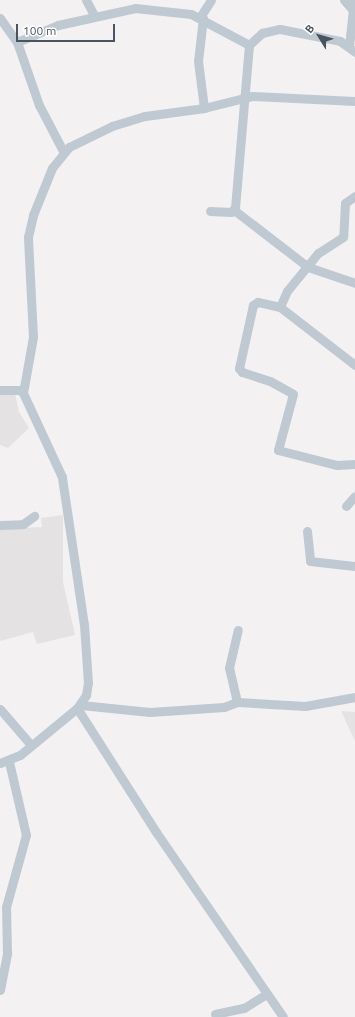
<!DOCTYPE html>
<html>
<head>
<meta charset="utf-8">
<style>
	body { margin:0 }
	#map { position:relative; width:355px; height:1017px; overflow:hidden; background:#f4f1f2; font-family:Ubuntu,sans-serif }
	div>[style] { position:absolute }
	.education>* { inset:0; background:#e5e2e4 }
	.minor>* { height:9px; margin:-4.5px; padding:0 4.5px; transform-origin:4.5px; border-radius:4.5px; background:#bfc9d2 }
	span { translate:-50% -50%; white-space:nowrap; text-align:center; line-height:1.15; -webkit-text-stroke:3px #fff; paint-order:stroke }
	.north { position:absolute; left:299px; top:16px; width:40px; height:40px; -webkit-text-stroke:3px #fff; paint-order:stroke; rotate:307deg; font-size:11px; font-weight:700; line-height:16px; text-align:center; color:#485561 }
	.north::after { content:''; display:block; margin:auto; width:14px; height:18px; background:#485561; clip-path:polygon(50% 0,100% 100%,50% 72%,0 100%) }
	.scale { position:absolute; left:16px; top:24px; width:99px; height:18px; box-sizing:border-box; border:2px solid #485561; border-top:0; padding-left:5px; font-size:12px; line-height:14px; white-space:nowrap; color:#485561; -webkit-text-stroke:3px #fff; paint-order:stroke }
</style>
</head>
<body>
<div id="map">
	<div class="education">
		<i style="clip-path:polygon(0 393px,15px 393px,19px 412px,29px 428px,8px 448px,0 445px)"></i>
		<i style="clip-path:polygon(63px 515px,63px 582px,75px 635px,37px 644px,33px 632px,0 641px,0 529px,42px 527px,41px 518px)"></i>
		<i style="clip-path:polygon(341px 711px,355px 712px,355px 741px)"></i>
	</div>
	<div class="minor">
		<i style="left:86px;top:0;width:17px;rotate:62deg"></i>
		<i style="left:344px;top:0;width:13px;rotate:48deg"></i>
		<i style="left:200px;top:17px;width:20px;rotate:-57deg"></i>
		<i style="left:0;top:18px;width:29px;rotate:55deg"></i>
		<i style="left:17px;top:42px;width:67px;rotate:70.8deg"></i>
		<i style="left:39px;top:105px;width:52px;rotate:62.4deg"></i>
		<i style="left:203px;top:18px;width:43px;rotate:96.6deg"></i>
		<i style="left:198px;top:61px;width:47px;rotate:82.7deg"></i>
		<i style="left:17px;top:42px;width:44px;rotate:-22.5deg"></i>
		<i style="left:58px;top:25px;width:79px;rotate:-12.4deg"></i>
		<i style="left:135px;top:8px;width:56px;rotate:6.1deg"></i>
		<i style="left:191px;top:14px;width:66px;rotate:28.1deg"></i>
		<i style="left:349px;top:46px;width:46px;rotate:-83.8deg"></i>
		<i style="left:355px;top:196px;width:12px;rotate:145deg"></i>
		<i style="left:345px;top:203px;width:34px;rotate:93deg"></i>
		<i style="left:343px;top:237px;width:30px;rotate:147deg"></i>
		<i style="left:318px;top:253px;width:49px;rotate:129.2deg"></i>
		<i style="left:287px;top:291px;width:17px;rotate:114deg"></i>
		<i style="left:280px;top:307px;width:95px;rotate:37.7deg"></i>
		<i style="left:234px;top:210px;width:93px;rotate:37.6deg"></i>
		<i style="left:308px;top:267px;width:50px;rotate:18.8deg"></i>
		<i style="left:210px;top:211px;width:21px;rotate:3deg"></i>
		<i style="left:231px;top:212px;width:6px;rotate:-45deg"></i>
		<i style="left:235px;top:208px;width:164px;rotate:-85.1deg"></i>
		<i style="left:249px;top:45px;width:18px;rotate:-43deg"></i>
		<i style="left:262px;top:33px;width:18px;rotate:-13deg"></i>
		<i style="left:280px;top:29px;width:61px;rotate:11.3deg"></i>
		<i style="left:340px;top:41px;width:19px;rotate:36deg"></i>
		<i style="left:280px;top:307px;width:23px;rotate:-167deg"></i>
		<i style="left:258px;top:302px;width:6px;rotate:149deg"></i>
		<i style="left:253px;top:305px;width:65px;rotate:102.5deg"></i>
		<i style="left:239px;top:368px;width:5px;rotate:53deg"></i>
		<i style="left:242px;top:372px;width:29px;rotate:18deg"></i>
		<i style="left:270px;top:381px;width:26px;rotate:29deg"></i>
		<i style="left:293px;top:394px;width:58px;rotate:105deg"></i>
		<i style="left:278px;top:450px;width:61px;rotate:14.3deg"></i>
		<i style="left:337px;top:465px;width:18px;rotate:-3deg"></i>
		<i style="left:0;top:390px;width:23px"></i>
		<i style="left:346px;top:506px;width:13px;rotate:-48deg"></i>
		<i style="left:0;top:525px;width:23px;rotate:-2deg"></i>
		<i style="left:23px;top:524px;width:14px;rotate:-36deg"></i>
		<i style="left:307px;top:531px;width:30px;rotate:84deg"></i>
		<i style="left:310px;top:561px;width:45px;rotate:6.3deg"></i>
		<i style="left:237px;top:702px;width:35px;rotate:-103deg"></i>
		<i style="left:229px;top:668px;width:39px;rotate:-77deg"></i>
		<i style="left:81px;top:705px;width:69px;rotate:5.8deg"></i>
		<i style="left:150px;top:712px;width:74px;rotate:-3.9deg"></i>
		<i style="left:224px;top:707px;width:14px;rotate:-21deg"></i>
		<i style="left:237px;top:702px;width:68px;rotate:3.4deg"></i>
		<i style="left:305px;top:706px;width:51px;rotate:-10.2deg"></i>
		<i style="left:77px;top:708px;width:16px;rotate:-55deg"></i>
		<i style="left:86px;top:695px;width:12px;rotate:-81deg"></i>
		<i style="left:88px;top:683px;width:58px;rotate:-93.9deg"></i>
		<i style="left:84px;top:625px;width:150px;rotate:-98.5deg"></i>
		<i style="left:62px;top:477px;width:93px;rotate:-114.9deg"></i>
		<i style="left:23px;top:393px;width:57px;rotate:-79.9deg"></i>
		<i style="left:33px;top:337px;width:100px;rotate:-92.9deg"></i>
		<i style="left:28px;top:237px;width:23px;rotate:-77deg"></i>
		<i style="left:33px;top:215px;width:51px;rotate:-68deg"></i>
		<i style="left:52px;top:168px;width:27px;rotate:-51deg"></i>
		<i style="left:69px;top:147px;width:48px;rotate:-26deg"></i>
		<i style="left:112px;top:126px;width:34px;rotate:-17deg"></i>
		<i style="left:145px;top:116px;width:60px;rotate:-7.7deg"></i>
		<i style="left:204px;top:108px;width:49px;rotate:-14deg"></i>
		<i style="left:252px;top:96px;width:103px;rotate:2.8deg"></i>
		<i style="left:0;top:709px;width:48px;rotate:49.3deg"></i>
		<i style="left:0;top:763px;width:22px;rotate:-22deg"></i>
		<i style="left:20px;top:755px;width:74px;rotate:-39.5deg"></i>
		<i style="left:77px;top:708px;width:147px;rotate:57.5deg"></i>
		<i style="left:156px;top:832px;width:224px;rotate:55.5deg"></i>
		<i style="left:0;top:990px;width:38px;rotate:-79deg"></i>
		<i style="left:7px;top:953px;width:46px;rotate:-91.2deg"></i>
		<i style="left:6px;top:907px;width:75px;rotate:-74.5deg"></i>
		<i style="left:26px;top:835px;width:75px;rotate:-103.1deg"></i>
		<i style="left:215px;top:1014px;width:30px;rotate:-12deg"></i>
		<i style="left:244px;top:1008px;width:26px;rotate:-32deg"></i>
	</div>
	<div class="north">B</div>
	<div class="scale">100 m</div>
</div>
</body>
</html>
